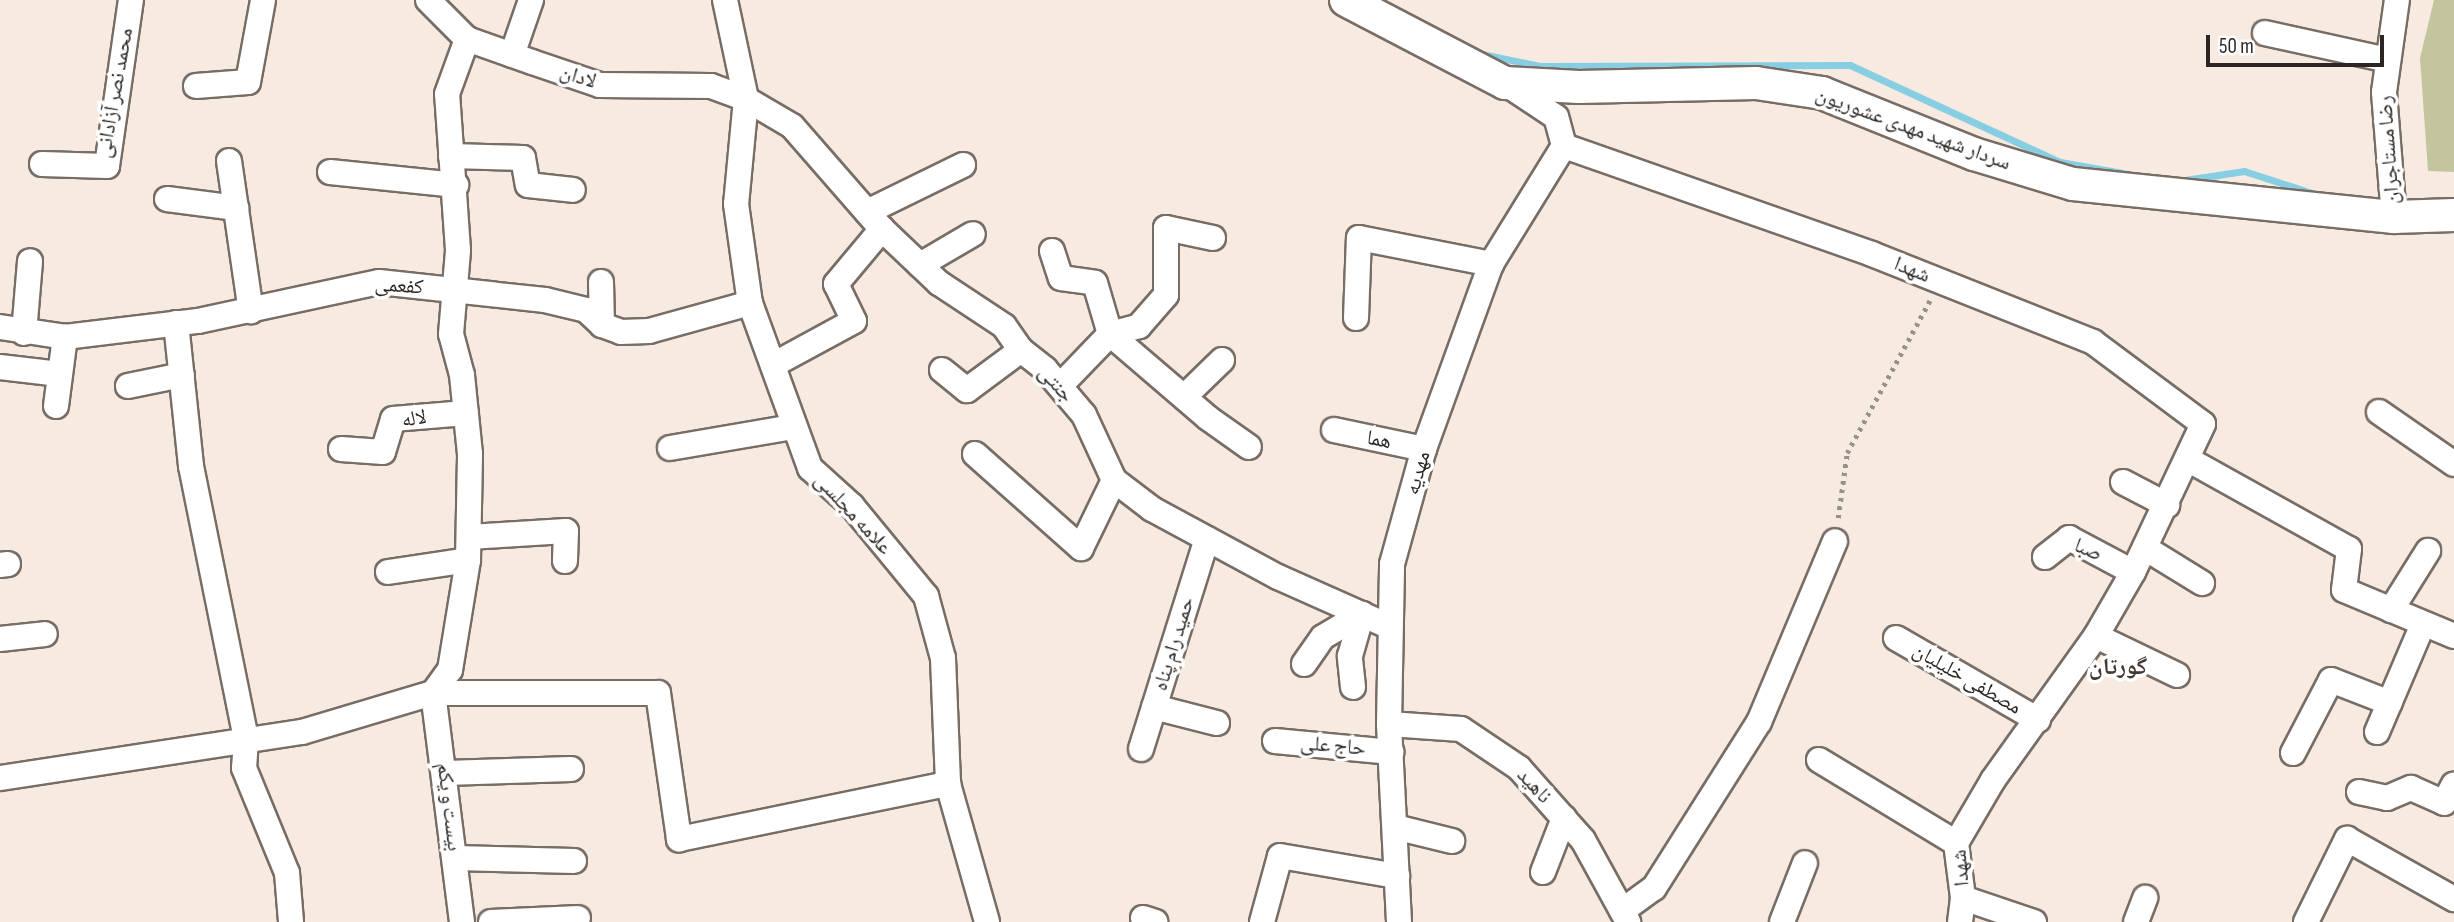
<!DOCTYPE html>
<html>
<head>
<meta charset="utf-8">
<style>
	body { margin:0 }
	#map { position:relative; width:2454px; height:922px; overflow:hidden; background:#f7eae1; font-family:"Sofia Sans Condensed","Noto Naskh Arabic",sans-serif }
	div>[style] { position:absolute }
	.green>* { inset:0; background:#c3c59e }
	.stream>* { height:7px; margin:-3.5px; padding:0 3.5px; transform-origin:3.5px; border-radius:3.5px; background:#87cee3 }
	.path>* { height:4.5px; margin-top:-2.25px; transform-origin:0; background:repeating-linear-gradient(90deg,#9a908a 0 3.5px,transparent 0 8.5px) }
	.roads { filter:drop-shadow(2px 0 #786d65) drop-shadow(-2px 0 #786d65) drop-shadow(0 2px #786d65) drop-shadow(0 -2px #786d65) }
	.minor>* { height:24px; margin:-12px; padding:0 12px; transform-origin:12px; border-radius:12px; background:#fff }
	.tertiary>* { height:32px; margin:-16px; padding:0 16px; transform-origin:16px; border-radius:16px; background:#fff }
	span { translate:-50% -50%; white-space:nowrap; text-align:center; line-height:1.15; -webkit-text-stroke:7px #fff; paint-order:stroke }
	.street-label { font-size:21px; color:#2b2623 }
	.neighbourhood-label { font-size:23px; color:#423831; font-weight:700 }
	.scale { position:absolute; left:2206px; top:35px; width:178px; height:32px; box-sizing:border-box; border:4px solid #2b2623; border-top:0; padding-left:9px; font-size:21px; line-height:24px; white-space:nowrap; color:#2b2623; -webkit-text-stroke:5px #fff; paint-order:stroke }
</style>
</head>
<body>
<div id="map">
	<div class="green">
		<i style="clip-path:polygon(2434px 0,2454px 0,2454px 172px,2428px 171px,2420px 58px)"></i>
	</div>
	<div class="stream">
		<i style="left:1477px;top:53px;width:64px;rotate:11.7deg"></i>
		<i style="left:1540px;top:66px;width:310px;rotate:-0.2deg"></i>
		<i style="left:1850px;top:65px;width:231px;rotate:24.8deg"></i>
		<i style="left:2060px;top:162px;width:69px;rotate:10deg"></i>
		<i style="left:2178px;top:181px;width:67px;rotate:-8.6deg"></i>
		<i style="left:2244px;top:171px;width:78px;rotate:18deg"></i>
	</div>
	<div class="path">
		<i style="left:1838px;top:518px;width:66px;rotate:-82.1deg"></i>
		<i style="left:1847px;top:453px;width:174px;rotate:-61.5deg"></i>
	</div>
	<div class="roads">
		<div class="minor">
			<i style="left:428px;top:0;width:55px;rotate:45deg"></i>
			<i style="left:467px;top:39px;width:69px;rotate:19.5deg"></i>
			<i style="left:532px;top:62px;width:72px;rotate:18.7deg"></i>
			<i style="left:600px;top:85px;width:111px;rotate:0.5deg"></i>
			<i style="left:711px;top:86px;width:37px;rotate:20deg"></i>
			<i style="left:746px;top:99px;width:53px;rotate:30.4deg"></i>
			<i style="left:792px;top:126px;width:137px;rotate:48.9deg"></i>
			<i style="left:882px;top:229px;width:79px;rotate:43.5deg"></i>
			<i style="left:939px;top:283px;width:78px;rotate:33.5deg"></i>
			<i style="left:1004px;top:326px;width:29px;rotate:55deg"></i>
			<i style="left:1021px;top:350px;width:31px;rotate:38deg"></i>
			<i style="left:1045px;top:369px;width:60px;rotate:49.7deg"></i>
			<i style="left:1084px;top:415px;width:72px;rotate:65.2deg"></i>
			<i style="left:1114px;top:480px;width:48px;rotate:37.3deg"></i>
			<i style="left:1152px;top:509px;width:143px;rotate:28.4deg"></i>
			<i style="left:1278px;top:577px;width:120px;rotate:24deg"></i>
			<i style="left:725px;top:0;width:101px;rotate:78deg"></i>
			<i style="left:746px;top:99px;width:105px;rotate:95.4deg"></i>
			<i style="left:736px;top:204px;width:100px;rotate:82deg"></i>
			<i style="left:750px;top:303px;width:176px;rotate:70deg"></i>
			<i style="left:810px;top:468px;width:57px;rotate:42.1deg"></i>
			<i style="left:852px;top:506px;width:117px;rotate:50.6deg"></i>
			<i style="left:926px;top:596px;width:64px;rotate:74.7deg"></i>
			<i style="left:943px;top:658px;width:126px;rotate:87.7deg"></i>
			<i style="left:948px;top:784px;width:143px;rotate:74.2deg"></i>
			<i style="left:2265px;top:33px;width:126px;rotate:12.4deg"></i>
			<i style="left:512px;top:55px;width:58px;rotate:-70.9deg"></i>
			<i style="left:196px;top:86px;width:52px;rotate:-4.4deg"></i>
			<i style="left:248px;top:82px;width:83px;rotate:-79.6deg"></i>
			<i style="left:1564px;top:146px;width:326px;rotate:19.3deg"></i>
			<i style="left:1872px;top:254px;width:238px;rotate:21.7deg"></i>
			<i style="left:2093px;top:342px;width:137px;rotate:36.7deg"></i>
			<i style="left:2203px;top:424px;width:164px;rotate:115.3deg"></i>
			<i style="left:2133px;top:572px;width:74px;rotate:120deg"></i>
			<i style="left:2096px;top:636px;width:177px;rotate:125.6deg"></i>
			<i style="left:1993px;top:780px;width:73px;rotate:120.4deg"></i>
			<i style="left:1956px;top:843px;width:55px;rotate:82.7deg"></i>
			<i style="left:1963px;top:898px;width:24px;rotate:97deg"></i>
			<i style="left:451px;top:156px;width:72px;rotate:1.6deg"></i>
			<i style="left:523px;top:158px;width:27px;rotate:80deg"></i>
			<i style="left:528px;top:185px;width:45px;rotate:6.3deg"></i>
			<i style="left:229px;top:161px;width:152px;rotate:81.7deg"></i>
			<i style="left:42px;top:164px;width:65px;rotate:1.8deg"></i>
			<i style="left:107px;top:166px;width:168px;rotate:-81.8deg"></i>
			<i style="left:330px;top:172px;width:127px;rotate:5.9deg"></i>
			<i style="left:167px;top:199px;width:70px;rotate:7.4deg"></i>
			<i style="left:867px;top:212px;width:107px;rotate:-26.1deg"></i>
			<i style="left:2394px;top:217px;width:125px;rotate:-94.6deg"></i>
			<i style="left:2384px;top:92px;width:93px;rotate:-82deg"></i>
			<i style="left:1052px;top:251px;width:28px;rotate:72deg"></i>
			<i style="left:1061px;top:278px;width:34px;rotate:8deg"></i>
			<i style="left:1095px;top:283px;width:53px;rotate:73.6deg"></i>
			<i style="left:1110px;top:334px;width:129px;rotate:40.6deg"></i>
			<i style="left:1208px;top:418px;width:50px;rotate:35.3deg"></i>
			<i style="left:920px;top:265px;width:61px;rotate:-30.3deg"></i>
			<i style="left:601px;top:282px;width:43px;rotate:88.7deg"></i>
			<i style="left:1356px;top:318px;width:80px;rotate:-87.9deg"></i>
			<i style="left:1359px;top:238px;width:135px;rotate:11.1deg"></i>
			<i style="left:176px;top:323px;width:144px;rotate:84deg"></i>
			<i style="left:191px;top:466px;width:279px;rotate:78.6deg"></i>
			<i style="left:246px;top:740px;width:28px;rotate:94deg"></i>
			<i style="left:244px;top:768px;width:113px;rotate:67.7deg"></i>
			<i style="left:287px;top:873px;width:49px;rotate:85.3deg"></i>
			<i style="left:0;top:327px;width:66px;rotate:8.7deg"></i>
			<i style="left:65px;top:337px;width:134px;rotate:-6.9deg"></i>
			<i style="left:198px;top:321px;width:185px;rotate:-12.2deg"></i>
			<i style="left:379px;top:282px;width:167px;rotate:6.2deg"></i>
			<i style="left:545px;top:300px;width:42px;rotate:13.7deg"></i>
			<i style="left:586px;top:310px;width:22px;rotate:43deg"></i>
			<i style="left:602px;top:325px;width:20px;rotate:20deg"></i>
			<i style="left:621px;top:332px;width:28px;rotate:-2deg"></i>
			<i style="left:649px;top:331px;width:105px;rotate:-15.5deg"></i>
			<i style="left:24px;top:333px;width:72px;rotate:-85.2deg"></i>
			<i style="left:773px;top:365px;width:92px;rotate:-28.5deg"></i>
			<i style="left:854px;top:321px;width:41px;rotate:-115.9deg"></i>
			<i style="left:836px;top:284px;width:72px;rotate:-50.1deg"></i>
			<i style="left:0;top:367px;width:60px;rotate:6.7deg"></i>
			<i style="left:942px;top:370px;width:32px;rotate:39deg"></i>
			<i style="left:967px;top:390px;width:67px;rotate:-36.5deg"></i>
			<i style="left:128px;top:386px;width:55px;rotate:-11.5deg"></i>
			<i style="left:1060px;top:386px;width:72px;rotate:-46.1deg"></i>
			<i style="left:1110px;top:334px;width:30px;rotate:-15deg"></i>
			<i style="left:1139px;top:326px;width:41px;rotate:-48.9deg"></i>
			<i style="left:1166px;top:295px;width:67px;rotate:-90deg"></i>
			<i style="left:1166px;top:228px;width:48px;rotate:12deg"></i>
			<i style="left:1184px;top:397px;width:53px;rotate:-44.2deg"></i>
			<i style="left:56px;top:406px;width:70px;rotate:-82.6deg"></i>
			<i style="left:2379px;top:412px;width:91px;rotate:34.7deg"></i>
			<i style="left:1334px;top:430px;width:92px;rotate:11.9deg"></i>
			<i style="left:670px;top:448px;width:125px;rotate:-9.7deg"></i>
			<i style="left:341px;top:449px;width:42px;rotate:4.1deg"></i>
			<i style="left:383px;top:452px;width:34px;rotate:-73deg"></i>
			<i style="left:393px;top:419px;width:73px;rotate:-4.7deg"></i>
			<i style="left:975px;top:454px;width:142px;rotate:41.6deg"></i>
			<i style="left:1081px;top:548px;width:76px;rotate:-64.1deg"></i>
			<i style="left:2189px;top:460px;width:183px;rotate:29.1deg"></i>
			<i style="left:2349px;top:549px;width:41px;rotate:97deg"></i>
			<i style="left:2344px;top:590px;width:119px;rotate:22.7deg"></i>
			<i style="left:2123px;top:482px;width:50px;rotate:27.6deg"></i>
			<i style="left:469px;top:537px;width:97px;rotate:-3.5deg"></i>
			<i style="left:566px;top:531px;width:30px;rotate:92deg"></i>
			<i style="left:2145px;top:548px;width:67px;rotate:31.6deg"></i>
			<i style="left:2045px;top:557px;width:31px;rotate:-38deg"></i>
			<i style="left:2069px;top:538px;width:72px;rotate:28deg"></i>
			<i style="left:0;top:565px;width:8px;rotate:-7deg"></i>
			<i style="left:388px;top:572px;width:81px;rotate:-8.5deg"></i>
			<i style="left:2391px;top:610px;width:70px;rotate:-57.9deg"></i>
			<i style="left:2096px;top:636px;width:90px;rotate:25.7deg"></i>
			<i style="left:1896px;top:638px;width:164px;rotate:30deg"></i>
			<i style="left:0;top:639px;width:45px;rotate:-6.3deg"></i>
			<i style="left:1304px;top:664px;width:33px;rotate:-55deg"></i>
			<i style="left:1323px;top:637px;width:45px;rotate:-30.5deg"></i>
			<i style="left:1353px;top:687px;width:31px;rotate:-96deg"></i>
			<i style="left:1350px;top:656px;width:44px;rotate:-74.1deg"></i>
			<i style="left:1154px;top:707px;width:65px;rotate:14.3deg"></i>
			<i style="left:1389px;top:724px;width:72px;rotate:4deg"></i>
			<i style="left:1461px;top:729px;width:70px;rotate:33.9deg"></i>
			<i style="left:1519px;top:768px;width:96px;rotate:48.4deg"></i>
			<i style="left:1583px;top:840px;width:94px;rotate:61.2deg"></i>
			<i style="left:2377px;top:732px;width:117px;rotate:-66.9deg"></i>
			<i style="left:1275px;top:741px;width:117px;rotate:5.4deg"></i>
			<i style="left:1141px;top:749px;width:220px;rotate:-72.6deg"></i>
			<i style="left:2293px;top:753px;width:82px;rotate:-62.5deg"></i>
			<i style="left:2331px;top:680px;width:63px;rotate:21.3deg"></i>
			<i style="left:1819px;top:760px;width:160px;rotate:31.2deg"></i>
			<i style="left:445px;top:773px;width:126px;rotate:-1.8deg"></i>
			<i style="left:0;top:778px;width:305px;rotate:-8.7deg"></i>
			<i style="left:302px;top:732px;width:137px;rotate:-16.6deg"></i>
			<i style="left:433px;top:693px;width:29px;rotate:-54deg"></i>
			<i style="left:450px;top:670px;width:111px;rotate:-80.7deg"></i>
			<i style="left:468px;top:560px;width:106px;rotate:-88.9deg"></i>
			<i style="left:470px;top:454px;width:79px;rotate:-95.8deg"></i>
			<i style="left:462px;top:375px;width:42px;rotate:-105deg"></i>
			<i style="left:451px;top:334px;width:84px;rotate:-85.2deg"></i>
			<i style="left:458px;top:250px;width:156px;rotate:-94deg"></i>
			<i style="left:447px;top:94px;width:59px;rotate:-70deg"></i>
			<i style="left:2359px;top:792px;width:29px;rotate:12deg"></i>
			<i style="left:2387px;top:798px;width:26px;rotate:-23deg"></i>
			<i style="left:2411px;top:788px;width:36px;rotate:24deg"></i>
			<i style="left:2444px;top:803px;width:21px;rotate:-62deg"></i>
			<i style="left:1395px;top:827px;width:59px;rotate:13.8deg"></i>
			<i style="left:455px;top:858px;width:119px;rotate:1.4deg"></i>
			<i style="left:1543px;top:872px;width:58px;rotate:-68.7deg"></i>
			<i style="left:1963px;top:898px;width:75px;rotate:18.7deg"></i>
			<i style="left:1622px;top:911px;width:39px;rotate:-36deg"></i>
			<i style="left:1654px;top:888px;width:196px;rotate:-57.7deg"></i>
			<i style="left:1759px;top:722px;width:196px;rotate:-67.2deg"></i>
			<i style="left:1143px;top:918px;width:13px;rotate:18deg"></i>
			<i style="left:462px;top:922px;width:231px;rotate:-97.2deg"></i>
			<i style="left:433px;top:693px;width:225px"></i>
			<i style="left:658px;top:693px;width:148px;rotate:81.8deg"></i>
			<i style="left:679px;top:839px;width:275px;rotate:-11.6deg"></i>
			<i style="left:491px;top:922px;width:87px;rotate:-2.6deg"></i>
			<i style="left:1262px;top:922px;width:68px;rotate:-74.7deg"></i>
			<i style="left:1280px;top:856px;width:119px;rotate:9.7deg"></i>
			<i style="left:1399px;top:922px;width:198px;rotate:-92.9deg"></i>
			<i style="left:1389px;top:724px;width:160px;rotate:-88.9deg"></i>
			<i style="left:1392px;top:564px;width:119px;rotate:-74.5deg"></i>
			<i style="left:1424px;top:449px;width:197px;rotate:-70.1deg"></i>
			<i style="left:1491px;top:264px;width:139px;rotate:-58.3deg"></i>
			<i style="left:1564px;top:146px;width:30px;rotate:-105deg"></i>
			<i style="left:1556px;top:117px;width:61px;rotate:-146.3deg"></i>
			<i style="left:1782px;top:922px;width:63px;rotate:-68.7deg"></i>
			<i style="left:2136px;top:922px;width:26px;rotate:-69deg"></i>
			<i style="left:2306px;top:922px;width:93px;rotate:-63.7deg"></i>
			<i style="left:2347px;top:839px;width:123px;rotate:29.3deg"></i>
		</div>
		<div class="tertiary">
			<i style="left:1346px;top:0;width:179px;rotate:27.6deg"></i>
			<i style="left:1505px;top:83px;width:74px;rotate:3.1deg"></i>
			<i style="left:1579px;top:87px;width:177px;rotate:-1.3deg"></i>
			<i style="left:1756px;top:83px;width:67px;rotate:8.6deg"></i>
			<i style="left:1822px;top:93px;width:164px;rotate:21.9deg"></i>
			<i style="left:1974px;top:154px;width:103px;rotate:16.9deg"></i>
			<i style="left:2073px;top:184px;width:323px;rotate:5.9deg"></i>
			<i style="left:2394px;top:217px;width:60px;rotate:-1.9deg"></i>
		</div>
	</div>
	<div class="street-label">
		<span style="left:578px;top:77px;rotate:17deg">لادان</span>
		<span style="left:115px;top:93px;rotate:-80deg">محمد نصر آزادانی</span>
		<span style="left:1913px;top:129px;rotate:20deg">سردار شهید مهدی عشوریون</span>
		<span style="left:2389px;top:150px;rotate:-94deg">رضا مستاجران</span>
		<span style="left:1912px;top:270px;rotate:22deg">شهدا</span>
		<span style="left:399px;top:286px;rotate:4deg">کفعمی</span>
		<span style="left:1056px;top:384px;rotate:48deg">جنتی</span>
		<span style="left:414px;top:419px;rotate:-9deg">لاله</span>
		<span style="left:1379px;top:440px;rotate:11deg">هما</span>
		<span style="left:1418px;top:473px;rotate:-74deg">مهدیه</span>
		<span style="left:853px;top:514px;rotate:47deg">علامه مجلسی</span>
		<span style="left:2088px;top:550px;rotate:23deg">صبا</span>
		<span style="left:1174px;top:644px;rotate:-73deg">حمید رام پناه</span>
		<span style="left:1967px;top:679px;rotate:30deg">مصطفی خلیلیان</span>
		<span style="left:1333px;top:746px;rotate:5deg">حاج علی</span>
		<span style="left:1534px;top:786px;rotate:47deg">ناهید</span>
		<span style="left:449px;top:807px;rotate:83deg">بیست و یکم</span>
		<span style="left:1961px;top:868px;rotate:-95deg">شهدا</span>
	</div>
	<div class="neighbourhood-label">
		<span style="left:2118px;top:667px">گورتان</span>
	</div>
	<div class="scale">50 m</div>
</div>
</body>
</html>
